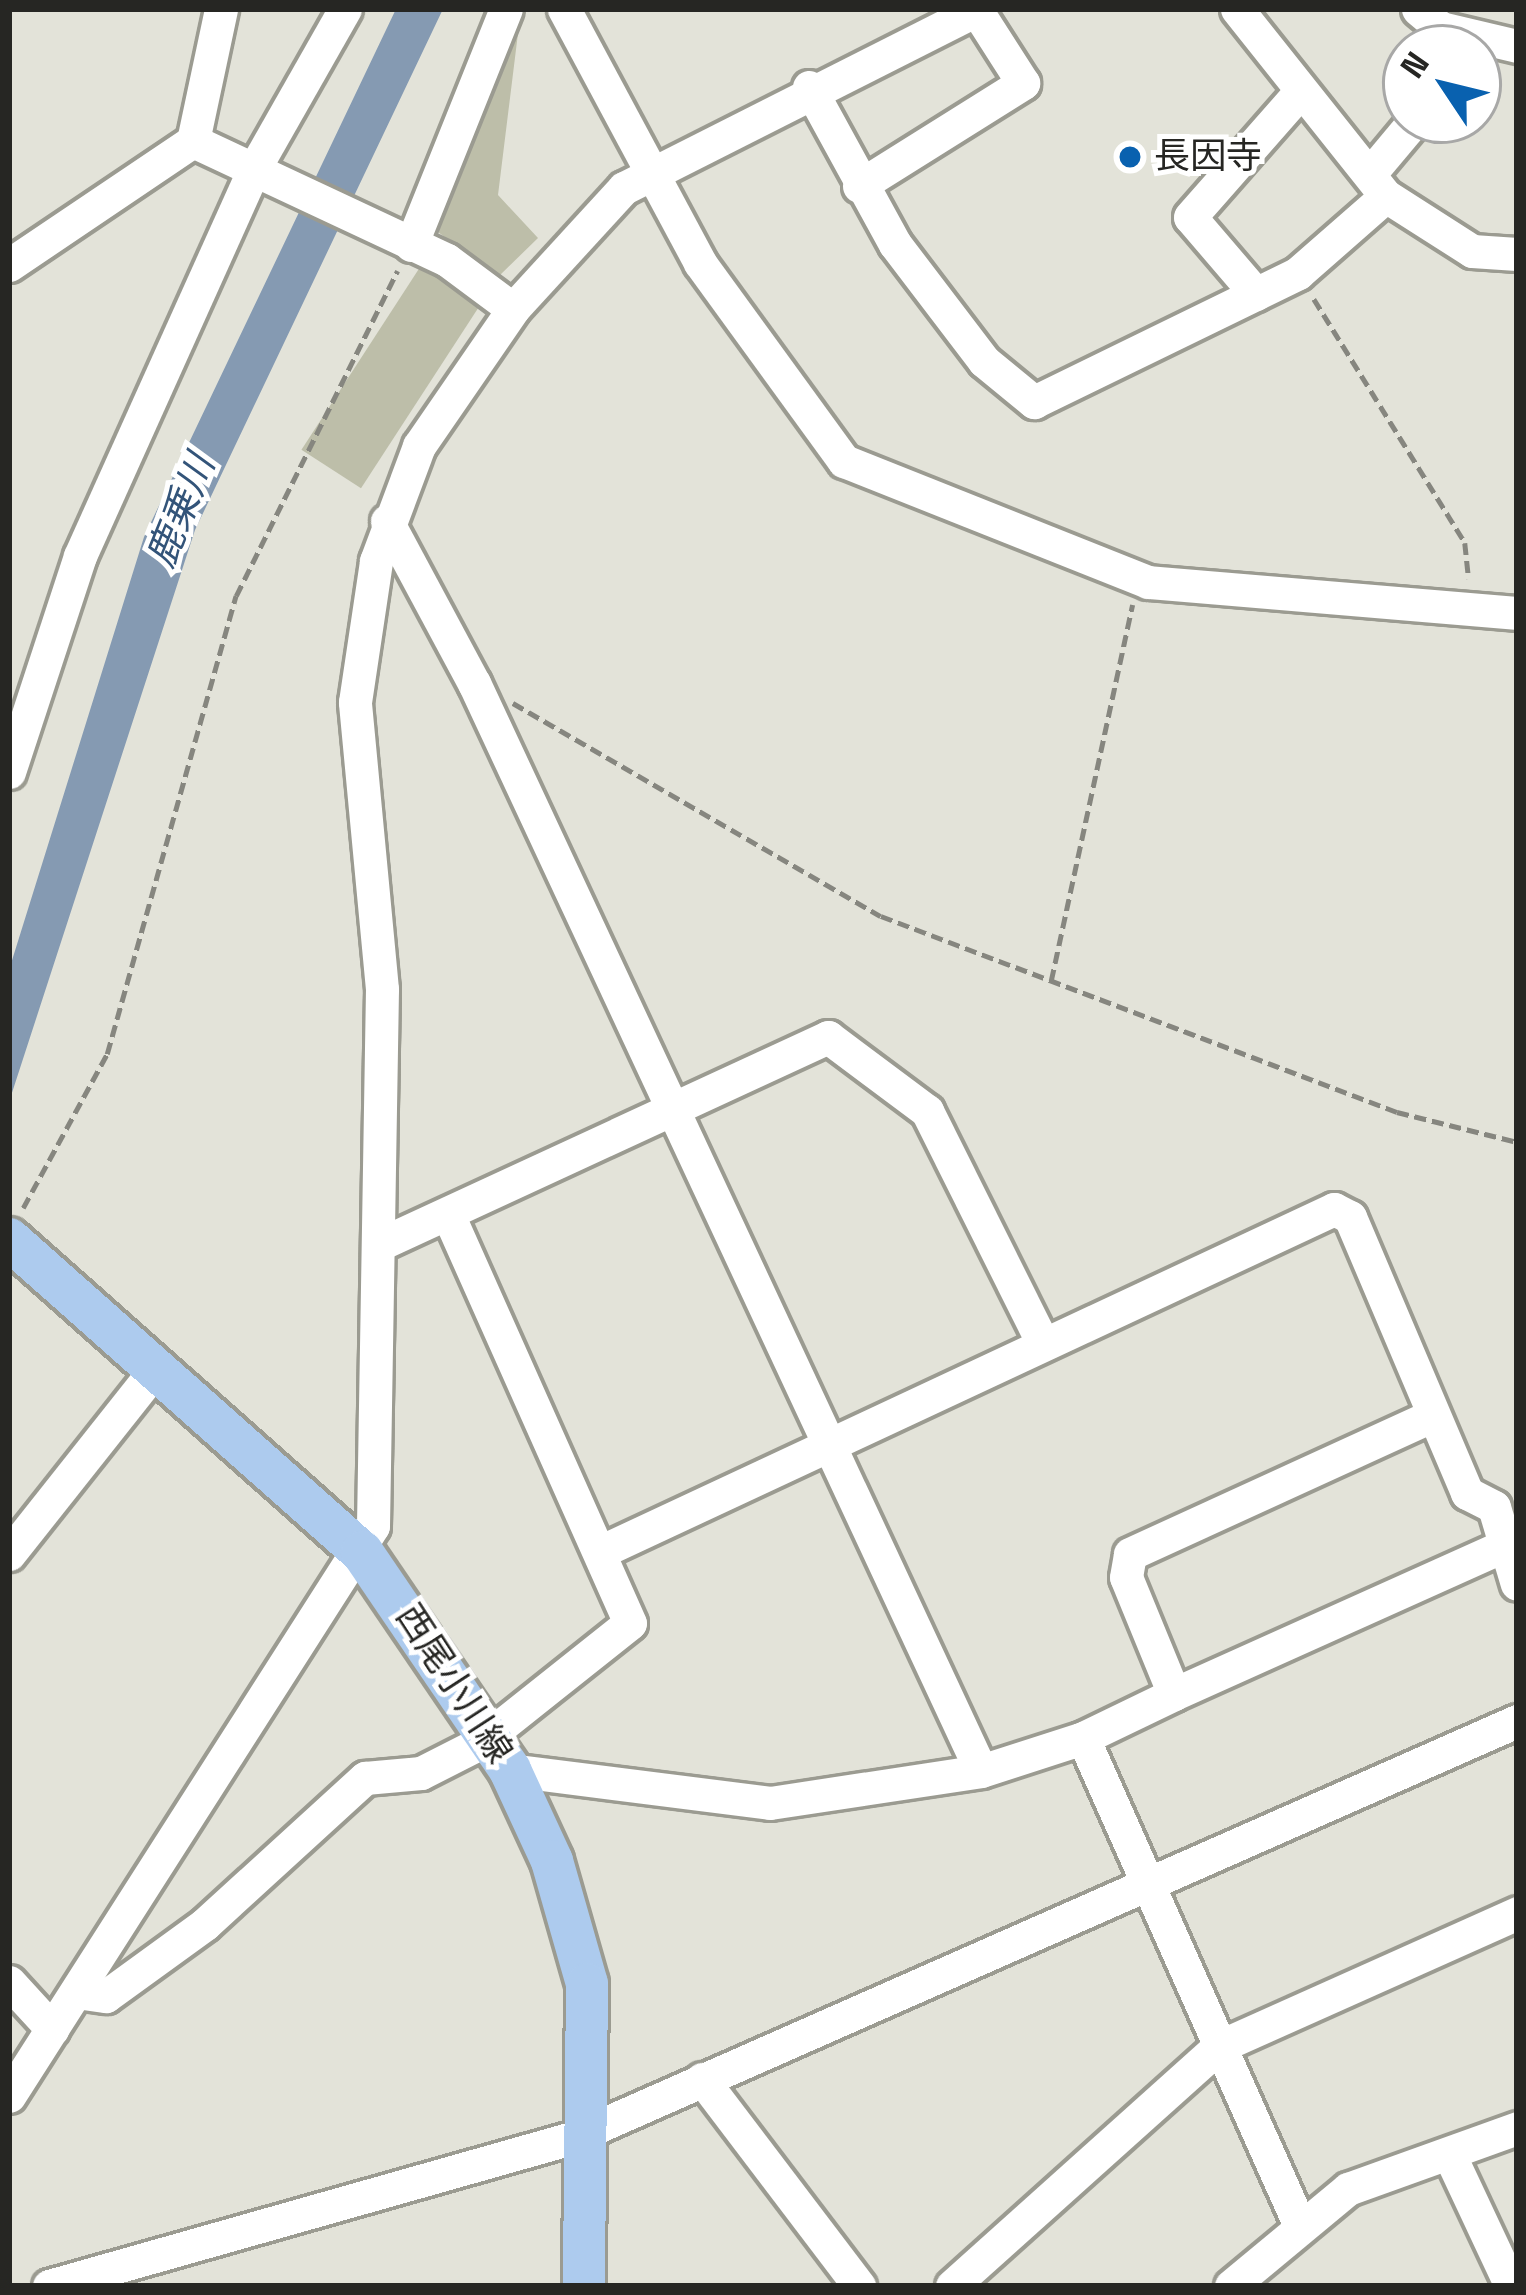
<!DOCTYPE html>
<html>
<head>
<meta charset="utf-8">
<style>
	body { margin:0 }
	#map { position:relative; width:1526px; height:2295px; overflow:hidden; background:#e3e3d9; font-family:"Space Grotesk","Noto Sans JP",sans-serif }
	div>[style] { position:absolute }
	.green>* { inset:0; background:#bdbea9; transform-origin:0 0 }
	.water>* { inset:0; background:#859ab2 }
	.path>* { height:4.5px; margin-top:-2.25px; transform-origin:0; background:repeating-linear-gradient(90deg,#86867f 0 12px,transparent 0 18px) }
	.roads { filter:drop-shadow(3px 0 #9b9b91) drop-shadow(-3px 0 #9b9b91) drop-shadow(0 3px #9b9b91) drop-shadow(0 -3px #9b9b91) }
	.minor>* { height:33px; margin:-16.5px; padding:0 16.5px; transform-origin:16.5px; border-radius:16.5px; background:#fff }
	.major>* { height:42px; margin:-21px; padding:0 21px; transform-origin:21px; border-radius:21px; background:#adcbee }
	.dots>* { width:33px; height:33px; translate:-50% -50%; box-sizing:border-box; border:6px solid #fff; border-radius:50% }
	span { translate:-50% -50%; white-space:nowrap; text-align:center; line-height:1.15; -webkit-text-stroke:10px #fff; paint-order:stroke }
	.poi-label { font-size:36px; color:#262623 }
	.left { translate:0 -50%; text-align:left }
	.street-label { font-size:36px; color:#262623 }
	.water-label { font-size:39px; color:#335479; font-style:italic }
	.frame { position:absolute; inset:0; border:12px solid #262623; pointer-events:none }
	.north { position:absolute; left:1382px; top:24px; width:120px; height:120px; box-sizing:border-box; background:#fff; border:3px solid #a8a8a7; border-radius:50%; rotate:305deg; font-size:33px; font-weight:700; line-height:48px; text-align:center; color:#262623 }
	.north::after { content:''; display:block; margin:auto; width:42px; height:54px; background:#0961af; clip-path:polygon(50% 0,100% 100%,50% 72%,0 100%) }
</style>
</head>
<body>
<div id="map">
	<div class="green">
		<i style="clip-path:polygon(521px 9px,498px 195px,538px 238px,498px 277px,430px 226px)"></i>
		<i style="left:424px;top:261px;width:71px;height:225px;rotate:33deg"></i>
	</div>
	<div class="water">
		<i style="clip-path:polygon(396px 9px,443px 9px,195px 530px,9px 1102px,9px 970px,144px 537px)"></i>
	</div>
	<div class="path">
		<i style="left:1314px;top:299px;width:287px;rotate:58.2deg"></i>
		<i style="left:1465px;top:543px;width:36px;rotate:84deg"></i>
		<i style="left:513px;top:703px;width:425px;rotate:30.1deg"></i>
		<i style="left:881px;top:916px;width:552px;rotate:20.8deg"></i>
		<i style="left:1397px;top:1112px;width:124px;rotate:14deg"></i>
		<i style="left:1051px;top:981px;width:385px;rotate:-77.8deg"></i>
		<i style="left:23px;top:1208px;width:175px;rotate:-61.4deg"></i>
		<i style="left:107px;top:1054px;width:476px;rotate:-74.3deg"></i>
		<i style="left:236px;top:596px;width:363px;rotate:-63.6deg"></i>
	</div>
	<div class="roads">
		<div class="minor">
			<i style="left:564px;top:9px;width:288px;rotate:61.8deg"></i>
			<i style="left:700px;top:263px;width:245px;rotate:54deg"></i>
			<i style="left:844px;top:461px;width:327px;rotate:21.7deg"></i>
			<i style="left:1148px;top:582px;width:370px;rotate:4.8deg"></i>
			<i style="left:1237px;top:9px;width:239px;rotate:51.5deg"></i>
			<i style="left:1386px;top:196px;width:102px;rotate:32.6deg"></i>
			<i style="left:1472px;top:251px;width:45px;rotate:3.8deg"></i>
			<i style="left:1418px;top:9px;width:30px;rotate:40deg"></i>
			<i style="left:1441px;top:28px;width:78px;rotate:13.3deg"></i>
			<i style="left:809px;top:87px;width:179px;rotate:61.3deg"></i>
			<i style="left:895px;top:244px;width:147px;rotate:52.7deg"></i>
			<i style="left:984px;top:361px;width:65px;rotate:39.4deg"></i>
			<i style="left:1034px;top:402px;width:294px;rotate:-26deg"></i>
			<i style="left:1298px;top:273px;width:117px;rotate:-41.2deg"></i>
			<i style="left:193px;top:141px;width:280px;rotate:25.1deg"></i>
			<i style="left:447px;top:260px;width:82px;rotate:36.6deg"></i>
			<i style="left:1373px;top:170px;width:65px;rotate:-50deg"></i>
			<i style="left:859px;top:186px;width:194px;rotate:-32.1deg"></i>
			<i style="left:1023px;top:83px;width:85px;rotate:-122.6deg"></i>
			<i style="left:411px;top:245px;width:254px;rotate:-68.1deg"></i>
			<i style="left:9px;top:265px;width:222px;rotate:-34deg"></i>
			<i style="left:193px;top:141px;width:135px;rotate:-78deg"></i>
			<i style="left:1256px;top:294px;width:101px;rotate:-130.6deg"></i>
			<i style="left:1190px;top:217px;width:167px;rotate:-48.7deg"></i>
			<i style="left:387px;top:521px;width:184px;rotate:61.8deg"></i>
			<i style="left:474px;top:683px;width:1200px;rotate:65.01deg"></i>
			<i style="left:9px;top:772px;width:227px;rotate:-71.8deg"></i>
			<i style="left:80px;top:556px;width:424px;rotate:-65.8deg"></i>
			<i style="left:254px;top:169px;width:184px;rotate:-60.4deg"></i>
			<i style="left:378px;top:1245px;width:496px;rotate:-24.8deg"></i>
			<i style="left:828px;top:1037px;width:124px;rotate:36.8deg"></i>
			<i style="left:927px;top:1111px;width:260px;rotate:63.5deg"></i>
			<i style="left:602px;top:1551px;width:808px;rotate:-25.04deg"></i>
			<i style="left:1334px;top:1209px;width:18px;rotate:27deg"></i>
			<i style="left:1350px;top:1217px;width:300px;rotate:67deg"></i>
			<i style="left:1467px;top:1493px;width:30px;rotate:27deg"></i>
			<i style="left:1494px;top:1507px;width:80px;rotate:73.4deg"></i>
			<i style="left:9px;top:1554px;width:238px;rotate:-51.6deg"></i>
			<i style="left:1174px;top:1694px;width:366px;rotate:-24.2deg"></i>
			<i style="left:1083px;top:1738px;width:534px;rotate:66.03deg"></i>
			<i style="left:510px;top:1770px;width:262px;rotate:7.2deg"></i>
			<i style="left:770px;top:1803px;width:213px;rotate:-8.6deg"></i>
			<i style="left:981px;top:1771px;width:107px;rotate:-17.9deg"></i>
			<i style="left:1083px;top:1738px;width:101px;rotate:-25.8deg"></i>
			<i style="left:1174px;top:1694px;width:126px;rotate:-112.3deg"></i>
			<i style="left:1126px;top:1577px;width:23px;rotate:-80deg"></i>
			<i style="left:1130px;top:1554px;width:333px;rotate:-24.6deg"></i>
			<i style="left:9px;top:1982px;width:64px;rotate:47.5deg"></i>
			<i style="left:76px;top:1992px;width:30px;rotate:8deg"></i>
			<i style="left:106px;top:1996px;width:122px;rotate:-36deg"></i>
			<i style="left:205px;top:1924px;width:217px;rotate:-42.4deg"></i>
			<i style="left:365px;top:1778px;width:56px;rotate:-5.1deg"></i>
			<i style="left:421px;top:1773px;width:64px;rotate:-27deg"></i>
			<i style="left:478px;top:1744px;width:194px;rotate:-38.5deg"></i>
			<i style="left:630px;top:1623px;width:448px;rotate:-114deg"></i>
			<i style="left:702px;top:2079px;width:260px;rotate:52.8deg"></i>
			<i style="left:9px;top:2096px;width:676px;rotate:-57.44deg"></i>
			<i style="left:373px;top:1526px;width:537px;rotate:-89.04deg"></i>
			<i style="left:382px;top:989px;width:288px;rotate:-95.4deg"></i>
			<i style="left:355px;top:702px;width:143px;rotate:-81.5deg"></i>
			<i style="left:376px;top:561px;width:123px;rotate:-69.5deg"></i>
			<i style="left:419px;top:446px;width:166px;rotate:-55.5deg"></i>
			<i style="left:513px;top:309px;width:164px;rotate:-47.5deg"></i>
			<i style="left:624px;top:188px;width:398px;rotate:-26.8deg"></i>
			<i style="left:1451px;top:2158px;width:141px;rotate:64.9deg"></i>
			<i style="left:49px;top:2286px;width:544px;rotate:-15.8deg"></i>
			<i style="left:572px;top:2138px;width:1033px;rotate:-23.81deg"></i>
			<i style="left:952px;top:2286px;width:358px;rotate:-41.9deg"></i>
			<i style="left:1218px;top:2047px;width:328px;rotate:-24.1deg"></i>
			<i style="left:1231px;top:2286px;width:152px;rotate:-39.7deg"></i>
			<i style="left:1348px;top:2189px;width:180px;rotate:-19.8deg"></i>
		</div>
		<div class="major">
			<i style="left:9px;top:1239px;width:472px;rotate:41.6deg"></i>
			<i style="left:362px;top:1552px;width:263px;rotate:55.8deg"></i>
			<i style="left:510px;top:1770px;width:100px;rotate:65.2deg"></i>
			<i style="left:552px;top:1861px;width:128px;rotate:74.1deg"></i>
			<i style="left:587px;top:1984px;width:302px;rotate:90.6deg"></i>
		</div>
	</div>
	<div class="dots">
		<i style="left:1130px;top:157px;background:#0961af"></i>
	</div>
	<div class="poi-label">
		<span class="left" style="left:1154px;top:157px">長因寺</span>
	</div>
	<div class="street-label">
		<span style="left:454px;top:1684px;rotate:57deg">西尾小川線</span>
	</div>
	<div class="water-label">
		<span style="left:181px;top:511px;rotate:-68deg">鹿乗川</span>
	</div>
	<div class="frame"></div>
	<div class="north">N</div>
</div>
</body>
</html>
